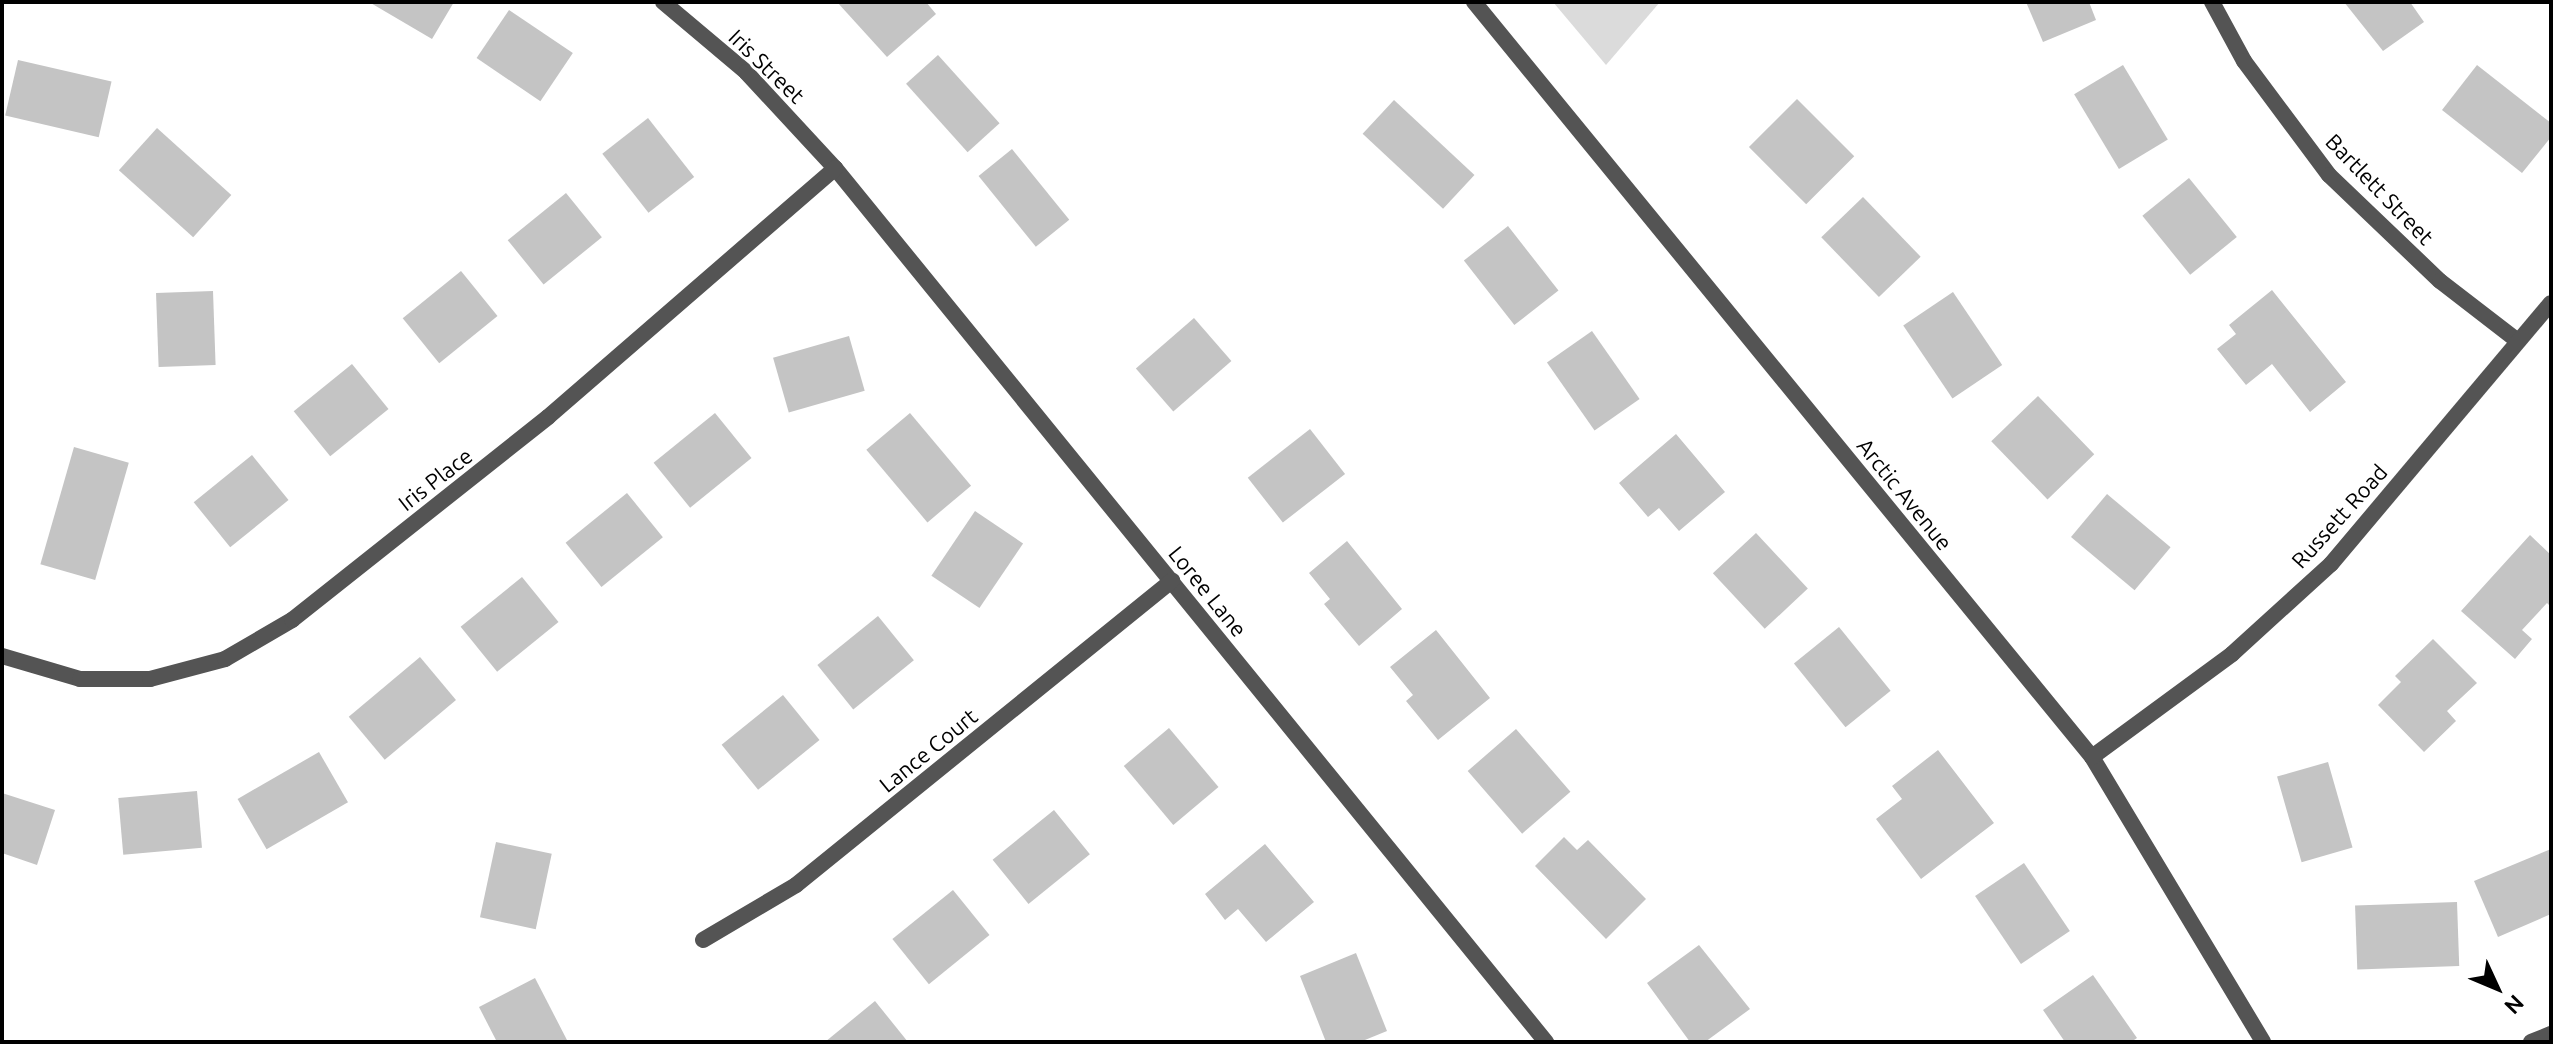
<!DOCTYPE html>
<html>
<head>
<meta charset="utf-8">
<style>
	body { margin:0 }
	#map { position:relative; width:2553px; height:1044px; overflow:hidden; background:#fff; font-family:Ubuntu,sans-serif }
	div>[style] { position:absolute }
	.green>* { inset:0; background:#dbdbdb }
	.building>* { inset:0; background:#c4c4c4; transform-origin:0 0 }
	.minor>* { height:16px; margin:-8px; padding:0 8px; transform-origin:8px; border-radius:8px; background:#545454 }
	.tertiary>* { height:16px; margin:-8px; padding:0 8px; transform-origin:8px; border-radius:8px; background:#545454 }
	span { translate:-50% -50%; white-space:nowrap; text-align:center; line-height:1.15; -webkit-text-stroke:6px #fff; paint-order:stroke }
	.street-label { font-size:22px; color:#000 }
	.frame { position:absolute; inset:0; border:4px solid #000; pointer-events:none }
	.north { position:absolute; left:2457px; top:948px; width:80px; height:80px; -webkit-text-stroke:6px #fff; paint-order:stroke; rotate:134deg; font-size:22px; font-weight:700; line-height:32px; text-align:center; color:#000 }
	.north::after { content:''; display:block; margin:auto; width:28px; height:36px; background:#000; clip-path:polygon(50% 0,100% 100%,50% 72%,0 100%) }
</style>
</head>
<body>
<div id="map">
	<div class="green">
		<i style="clip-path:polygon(1553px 2px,1660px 2px,1606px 65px)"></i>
	</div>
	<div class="building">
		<i style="clip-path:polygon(369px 2px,454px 2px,432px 39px)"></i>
		<i style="clip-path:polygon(837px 2px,926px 2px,936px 14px,887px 57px)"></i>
		<i style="clip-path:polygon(2026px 2px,2089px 2px,2096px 20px,2043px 42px)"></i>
		<i style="clip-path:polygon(2344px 2px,2410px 2px,2424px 22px,2383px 51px)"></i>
		<i style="left:509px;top:10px;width:77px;height:58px;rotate:34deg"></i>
		<i style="left:938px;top:55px;width:92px;height:43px;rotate:48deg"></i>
		<i style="left:18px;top:60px;width:96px;height:57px;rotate:13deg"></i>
		<i style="left:2123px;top:65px;width:87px;height:57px;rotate:59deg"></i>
		<i style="clip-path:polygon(2477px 65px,2551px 123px,2551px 137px,2522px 173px,2442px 110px)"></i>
		<i style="left:1797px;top:99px;width:81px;height:68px;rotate:45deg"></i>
		<i style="left:1394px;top:100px;width:110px;height:46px;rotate:43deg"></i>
		<i style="left:648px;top:118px;width:75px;height:58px;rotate:52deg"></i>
		<i style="left:157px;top:128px;width:100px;height:57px;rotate:42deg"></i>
		<i style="left:1012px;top:149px;width:91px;height:43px;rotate:51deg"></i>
		<i style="left:2189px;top:178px;width:76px;height:60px;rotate:51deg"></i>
		<i style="left:566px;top:193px;width:57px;height:75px;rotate:51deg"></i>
		<i style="left:1863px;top:197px;width:83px;height:58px;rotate:46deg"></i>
		<i style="left:1508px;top:226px;width:82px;height:56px;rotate:52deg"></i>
		<i style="left:461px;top:271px;width:58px;height:75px;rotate:51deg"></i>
		<i style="clip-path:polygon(2272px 290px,2346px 382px,2310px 412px,2272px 364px,2246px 385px,2217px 349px,2236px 334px,2229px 325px)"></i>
		<i style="left:213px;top:291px;width:74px;height:57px;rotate:88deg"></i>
		<i style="left:1953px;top:292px;width:88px;height:60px;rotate:56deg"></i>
		<i style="left:1194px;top:318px;width:57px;height:77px;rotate:49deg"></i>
		<i style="left:1592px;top:331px;width:83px;height:55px;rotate:55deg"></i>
		<i style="left:849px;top:336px;width:57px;height:79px;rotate:74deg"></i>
		<i style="left:352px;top:364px;width:58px;height:75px;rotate:51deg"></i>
		<i style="left:2038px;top:396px;width:81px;height:65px;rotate:46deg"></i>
		<i style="left:715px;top:413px;width:58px;height:79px;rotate:51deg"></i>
		<i style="left:910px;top:413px;width:95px;height:57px;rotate:50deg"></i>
		<i style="left:1310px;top:429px;width:57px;height:79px;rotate:52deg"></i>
		<i style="clip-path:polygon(1676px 434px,1725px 492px,1679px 531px,1659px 508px,1648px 517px,1619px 483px)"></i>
		<i style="left:74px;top:447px;width:57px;height:122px;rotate:16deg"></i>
		<i style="left:252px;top:455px;width:58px;height:75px;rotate:51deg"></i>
		<i style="left:627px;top:493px;width:57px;height:79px;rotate:51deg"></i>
		<i style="left:2107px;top:494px;width:83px;height:56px;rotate:40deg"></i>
		<i style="left:975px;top:511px;width:58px;height:78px;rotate:34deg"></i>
		<i style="left:1756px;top:533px;width:76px;height:59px;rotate:47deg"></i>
		<i style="clip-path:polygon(2530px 535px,2551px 555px,2551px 607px,2547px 603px,2522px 630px,2532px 639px,2515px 659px,2461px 611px)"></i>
		<i style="clip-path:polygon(1347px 541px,1402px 609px,1359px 646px,1324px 604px,1330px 599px,1309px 573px)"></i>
		<i style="left:522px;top:577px;width:58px;height:79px;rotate:51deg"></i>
		<i style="left:878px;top:616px;width:57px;height:78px;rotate:51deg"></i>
		<i style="left:1839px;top:627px;width:82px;height:58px;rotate:51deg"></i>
		<i style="clip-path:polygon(1436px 630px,1490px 698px,1438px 740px,1406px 701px,1413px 695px,1390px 667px)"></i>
		<i style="clip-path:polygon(2433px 639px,2477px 683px,2447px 711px,2456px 721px,2424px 752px,2378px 705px,2401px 682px,2395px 676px)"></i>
		<i style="left:420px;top:657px;width:56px;height:93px;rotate:50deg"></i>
		<i style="left:783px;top:695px;width:58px;height:79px;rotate:51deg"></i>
		<i style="left:1169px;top:728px;width:77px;height:59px;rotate:50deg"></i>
		<i style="left:1516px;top:729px;width:83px;height:64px;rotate:49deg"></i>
		<i style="clip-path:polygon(1938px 750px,1994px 823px,1921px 879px,1876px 819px,1902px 799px,1892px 786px)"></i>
		<i style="left:319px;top:752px;width:58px;height:94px;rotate:60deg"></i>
		<i style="left:2328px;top:762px;width:89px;height:53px;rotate:74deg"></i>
		<i style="left:197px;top:791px;width:57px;height:79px;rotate:85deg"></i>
		<i style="clip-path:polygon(2px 793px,55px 810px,37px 865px,2px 853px)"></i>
		<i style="left:1054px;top:810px;width:57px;height:79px;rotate:51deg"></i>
		<i style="clip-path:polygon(1564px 837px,1577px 850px,1588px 840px,1646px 899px,1606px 939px,1535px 866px)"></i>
		<i style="left:496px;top:842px;width:57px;height:77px;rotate:12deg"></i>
		<i style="clip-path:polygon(1265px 844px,1314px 902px,1266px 942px,1238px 909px,1225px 920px,1205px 894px)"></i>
		<i style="clip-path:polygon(2551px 849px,2551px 914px,2498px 937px,2474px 881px)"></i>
		<i style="left:2024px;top:863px;width:82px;height:59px;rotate:56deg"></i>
		<i style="left:953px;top:890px;width:58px;height:78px;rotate:51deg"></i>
		<i style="left:2457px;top:902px;width:64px;height:102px;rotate:88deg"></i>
		<i style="clip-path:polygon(1699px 945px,1750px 1009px,1705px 1042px,1690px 1042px,1647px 983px)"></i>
		<i style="clip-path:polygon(1356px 953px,1387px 1031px,1360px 1042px,1326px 1042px,1300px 976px)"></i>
		<i style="clip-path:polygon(2093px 975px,2137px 1038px,2131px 1042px,2065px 1042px,2043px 1010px)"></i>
		<i style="clip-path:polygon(535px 978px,568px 1042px,497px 1042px,479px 1007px)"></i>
		<i style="clip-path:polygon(875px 1001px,908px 1042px,825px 1042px)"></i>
	</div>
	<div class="minor">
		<i style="left:663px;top:2px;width:109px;rotate:40.1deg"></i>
		<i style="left:746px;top:72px;width:131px;rotate:47.2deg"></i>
		<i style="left:835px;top:168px;width:1127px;rotate:50.87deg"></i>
		<i style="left:2212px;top:2px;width:67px;rotate:61.5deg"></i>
		<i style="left:2244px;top:61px;width:142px;rotate:53.3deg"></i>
		<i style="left:2329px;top:175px;width:153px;rotate:43.7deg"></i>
		<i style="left:2440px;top:281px;width:98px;rotate:37.6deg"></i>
		<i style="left:2px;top:656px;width:81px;rotate:16.4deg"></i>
		<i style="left:80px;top:679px;width:70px"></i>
		<i style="left:150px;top:679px;width:78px;rotate:-14.9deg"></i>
		<i style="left:225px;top:659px;width:78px;rotate:-30.2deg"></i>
		<i style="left:292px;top:620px;width:327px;rotate:-38.4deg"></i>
		<i style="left:548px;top:417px;width:380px;rotate:-40.9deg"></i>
		<i style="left:703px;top:940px;width:108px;rotate:-30.6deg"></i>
		<i style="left:796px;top:885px;width:484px;rotate:-39deg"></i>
		<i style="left:2531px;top:1042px;width:22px;rotate:-22deg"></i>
	</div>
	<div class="tertiary">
		<i style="left:1474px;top:2px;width:976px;rotate:50.7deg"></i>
		<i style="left:2092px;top:757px;width:332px;rotate:59deg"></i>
		<i style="left:2092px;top:757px;width:174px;rotate:-36.3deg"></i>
		<i style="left:2232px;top:654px;width:134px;rotate:-42.3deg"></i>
		<i style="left:2331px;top:564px;width:341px;rotate:-49.9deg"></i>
	</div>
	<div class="street-label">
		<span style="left:767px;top:66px;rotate:44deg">Iris Street</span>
		<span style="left:2380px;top:189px;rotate:46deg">Bartlett Street</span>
		<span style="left:435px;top:479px;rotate:-38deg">Iris Place</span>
		<span style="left:1905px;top:494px;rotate:51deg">Arctic Avenue</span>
		<span style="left:2339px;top:516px;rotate:-48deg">Russett Road</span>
		<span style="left:1208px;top:591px;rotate:51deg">Loree Lane</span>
		<span style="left:928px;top:750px;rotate:-39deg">Lance Court</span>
	</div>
	<div class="frame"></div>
	<div class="north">N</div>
</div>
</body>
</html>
